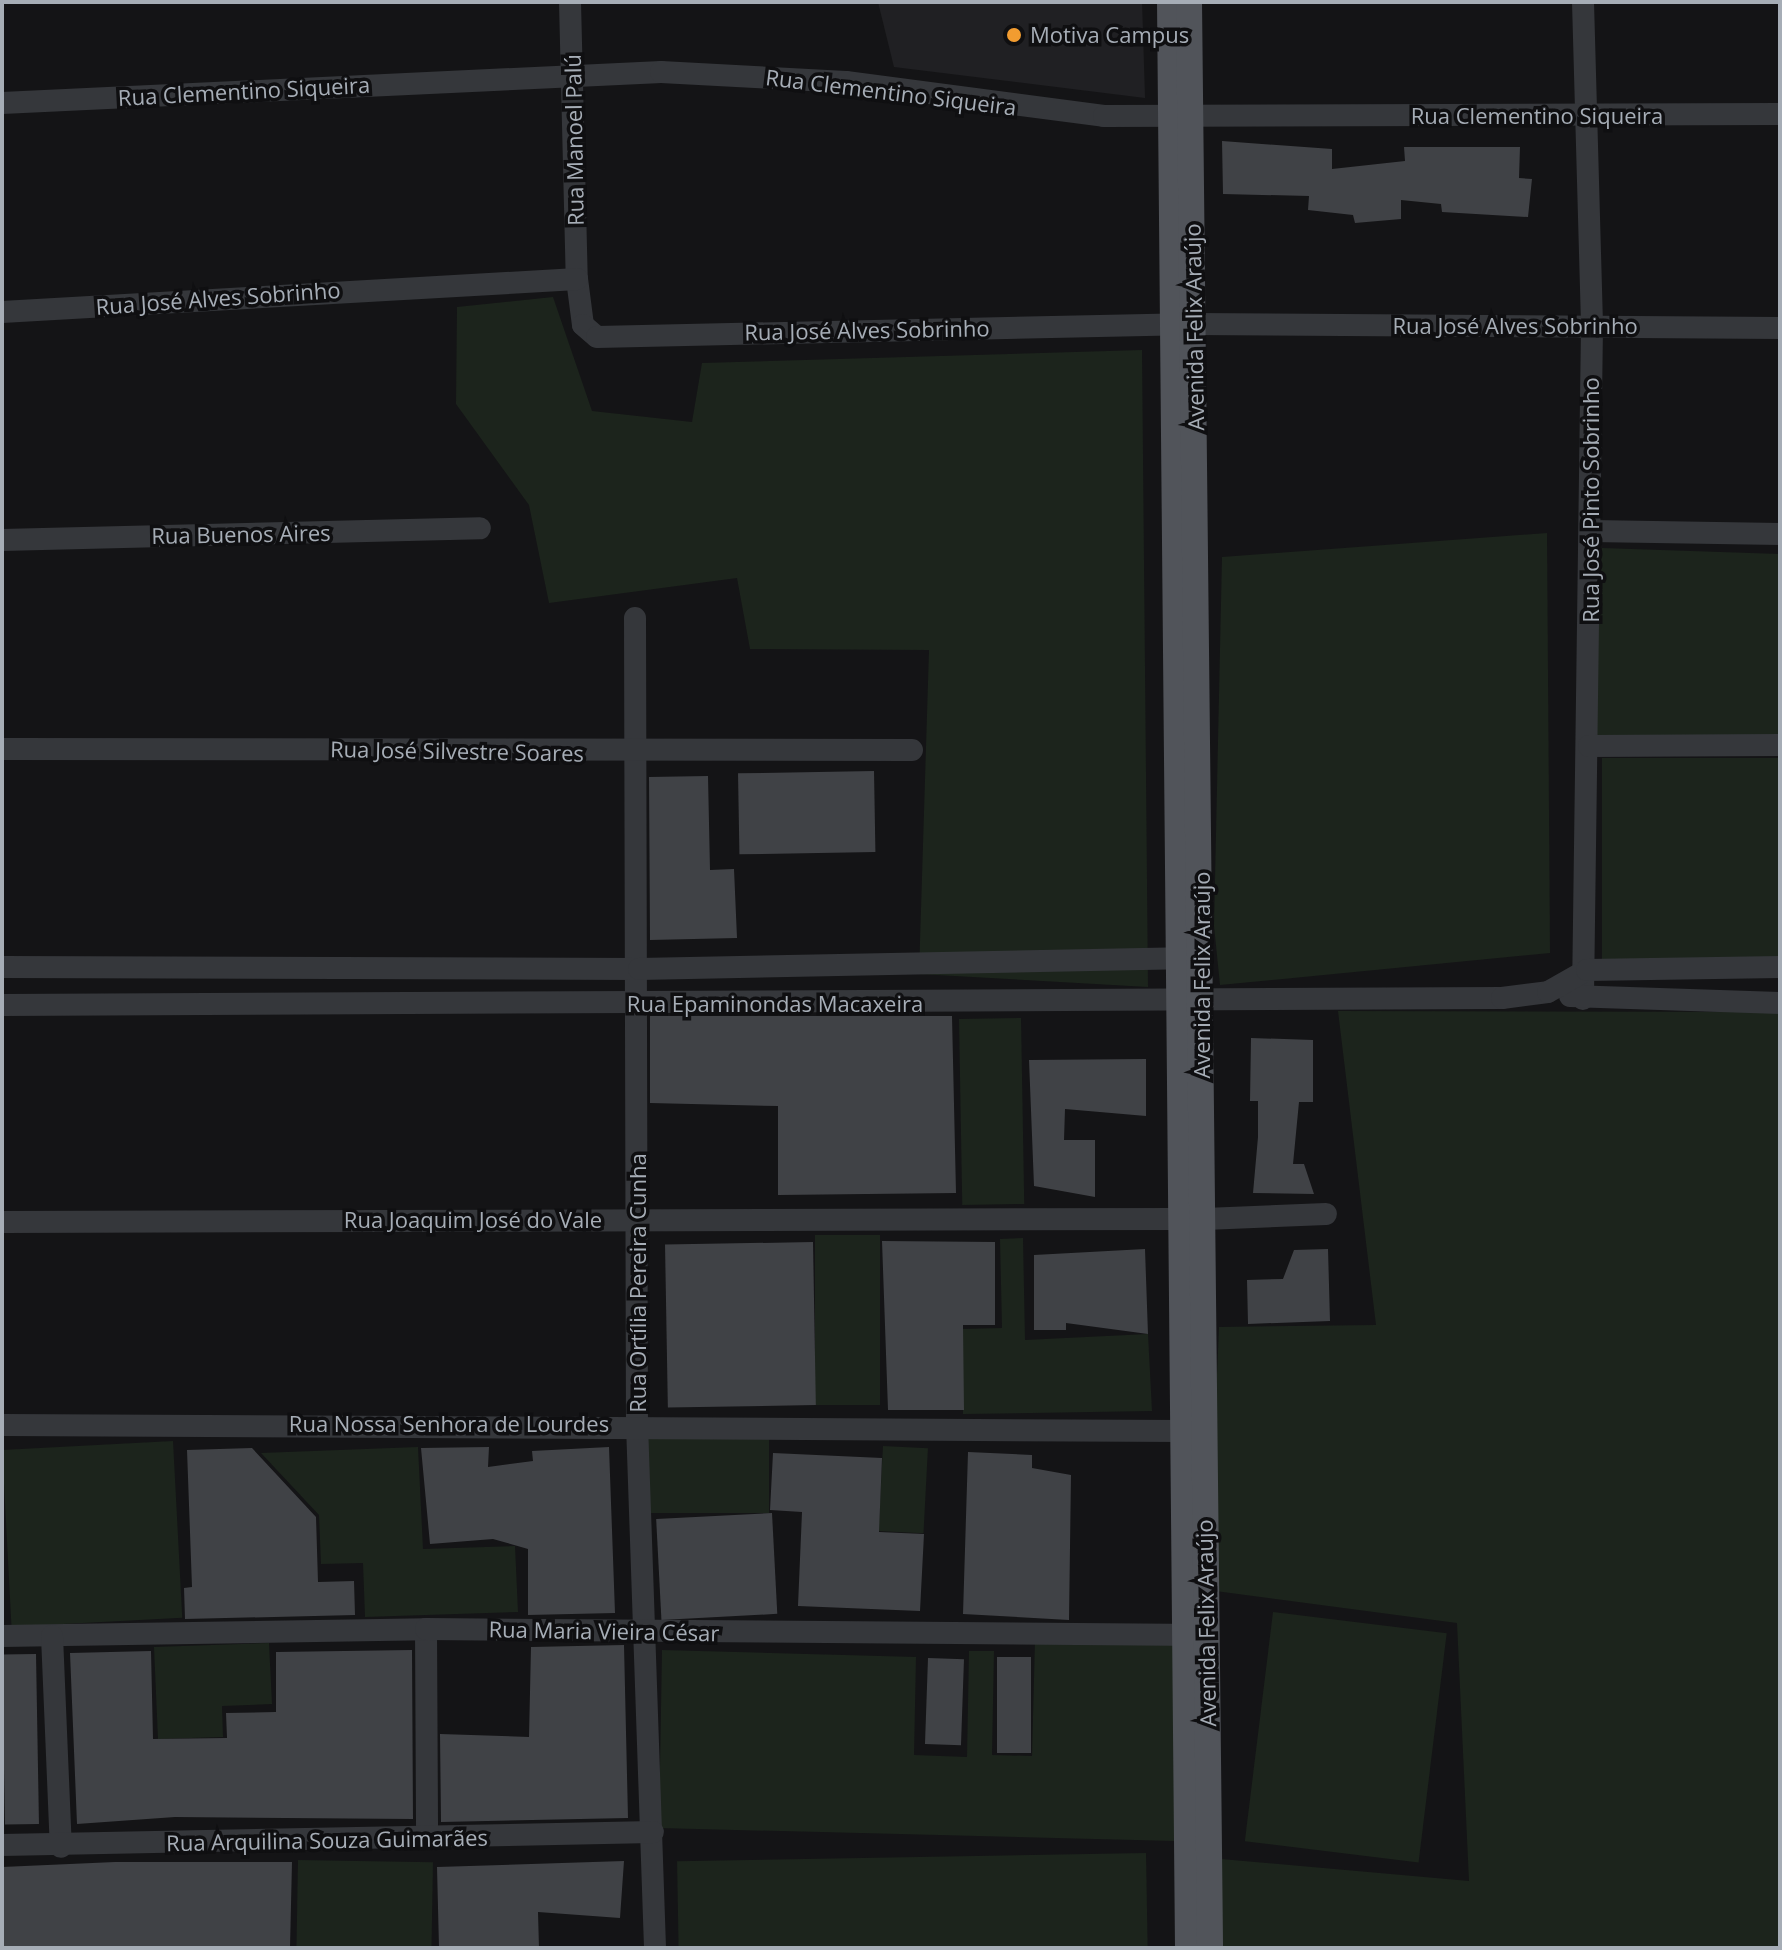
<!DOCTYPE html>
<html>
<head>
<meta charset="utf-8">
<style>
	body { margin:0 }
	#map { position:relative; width:1782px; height:1950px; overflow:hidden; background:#141416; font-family:"Open Sans",sans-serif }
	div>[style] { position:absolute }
	.built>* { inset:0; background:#202023 }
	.green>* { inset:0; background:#1c241c; transform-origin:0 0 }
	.building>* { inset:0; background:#404246; transform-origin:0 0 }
	.minor>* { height:22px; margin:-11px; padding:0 11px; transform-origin:11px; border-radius:11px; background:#35373b }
	.major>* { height:26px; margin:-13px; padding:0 13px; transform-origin:13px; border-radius:13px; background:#51545a }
	.dots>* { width:22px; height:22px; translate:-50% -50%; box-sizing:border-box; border:4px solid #0f0f11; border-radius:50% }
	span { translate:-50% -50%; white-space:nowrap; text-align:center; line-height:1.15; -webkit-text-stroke:7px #0f0f11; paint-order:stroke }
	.poi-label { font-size:22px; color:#a6adb6 }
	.left { translate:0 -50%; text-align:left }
	.street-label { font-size:22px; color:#a6adb6 }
	.frame { position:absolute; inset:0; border:4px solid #a6adb6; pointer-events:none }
</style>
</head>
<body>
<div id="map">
	<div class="built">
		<i style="clip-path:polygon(878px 2px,1142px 2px,1145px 98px,894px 67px)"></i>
	</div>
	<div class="green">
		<i style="clip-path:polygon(553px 297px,592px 411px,692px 422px,702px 363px,1142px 350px,1148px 987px,919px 974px,929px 650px,750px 649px,737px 578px,549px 603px,529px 505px,456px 404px,457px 307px)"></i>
		<i style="clip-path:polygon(1547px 533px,1550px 953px,1220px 985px,1214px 926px,1222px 557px)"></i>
		<i style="clip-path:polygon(1602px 548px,1780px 554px,1780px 741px,1599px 746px,1589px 722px)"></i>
		<i style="left:1602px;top:758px;width:178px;height:201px"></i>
		<i style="clip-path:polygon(1338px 1011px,1780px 1012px,1780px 1948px,1186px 1948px,1187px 1856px,1469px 1881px,1457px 1623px,1208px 1590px,1219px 1327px,1376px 1325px)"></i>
		<i style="left:1021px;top:1018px;width:186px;height:62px;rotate:89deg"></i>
		<i style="left:815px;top:1235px;width:65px;height:170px"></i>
		<i style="clip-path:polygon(1023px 1238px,1025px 1340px,1148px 1334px,1152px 1411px,963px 1414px,961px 1329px,1002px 1328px,1000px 1239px)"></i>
		<i style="left:647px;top:1437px;width:122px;height:76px"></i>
		<i style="left:173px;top:1441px;width:177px;height:171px;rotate:87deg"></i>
		<i style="left:883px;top:1446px;width:45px;height:85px;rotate:3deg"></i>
		<i style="clip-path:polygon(418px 1447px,423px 1549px,515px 1546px,518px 1612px,365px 1617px,363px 1563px,321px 1564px,319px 1515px,261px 1453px)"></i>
		<i style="left:1273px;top:1612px;width:175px;height:231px;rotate:7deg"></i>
		<i style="clip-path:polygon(1035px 1640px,1179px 1643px,1175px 1841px,659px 1828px,662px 1650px,916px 1657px,914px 1755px,967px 1757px,969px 1651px,994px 1651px,992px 1755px,1032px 1756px)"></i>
		<i style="clip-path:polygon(269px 1643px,272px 1704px,222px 1706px,223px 1737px,158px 1739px,154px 1647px)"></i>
		<i style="left:1146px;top:1853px;width:95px;height:469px;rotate:89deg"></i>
		<i style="left:298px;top:1860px;width:135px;height:88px;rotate:1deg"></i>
	</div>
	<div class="building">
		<i style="clip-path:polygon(1222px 141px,1332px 149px,1332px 169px,1405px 161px,1404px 147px,1520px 147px,1519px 178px,1532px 179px,1528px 217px,1442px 212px,1441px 204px,1401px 200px,1401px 219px,1355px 223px,1353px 215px,1308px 210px,1309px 196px,1223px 194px)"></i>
		<i style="left:874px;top:771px;width:81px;height:136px;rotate:89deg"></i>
		<i style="clip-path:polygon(708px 776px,710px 870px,734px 869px,737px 938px,650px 940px,649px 777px)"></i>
		<i style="clip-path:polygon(650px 1016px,952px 1016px,956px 1193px,778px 1195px,778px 1106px,650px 1103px)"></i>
		<i style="clip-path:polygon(1251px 1038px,1313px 1040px,1313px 1102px,1299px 1102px,1293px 1164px,1304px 1164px,1314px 1194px,1253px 1193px,1258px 1137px,1258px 1101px,1250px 1101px)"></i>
		<i style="clip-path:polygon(1146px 1059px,1146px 1116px,1065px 1109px,1064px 1140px,1095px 1140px,1095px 1197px,1034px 1186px,1029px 1060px)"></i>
		<i style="clip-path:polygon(882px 1241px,995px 1242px,995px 1325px,963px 1325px,964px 1410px,888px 1410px)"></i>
		<i style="left:813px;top:1242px;width:163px;height:148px;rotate:89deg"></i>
		<i style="clip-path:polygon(1145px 1249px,1148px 1334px,1066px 1323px,1066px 1330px,1034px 1330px,1034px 1255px)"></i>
		<i style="clip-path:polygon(1328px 1249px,1330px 1321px,1248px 1324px,1247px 1280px,1283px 1279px,1294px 1250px)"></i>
		<i style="clip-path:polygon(489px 1447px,488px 1467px,533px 1461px,532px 1451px,609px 1447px,615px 1613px,528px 1615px,528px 1549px,493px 1539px,430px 1544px,421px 1448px)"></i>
		<i style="clip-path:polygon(252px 1448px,316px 1517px,318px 1582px,354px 1581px,355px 1615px,185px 1619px,184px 1588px,192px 1587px,187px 1450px)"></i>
		<i style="clip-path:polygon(968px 1452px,1032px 1455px,1032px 1468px,1071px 1475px,1069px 1620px,963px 1614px)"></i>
		<i style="clip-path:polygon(773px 1453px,882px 1458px,879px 1532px,924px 1534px,920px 1611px,798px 1606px,802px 1512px,770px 1510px)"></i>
		<i style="left:772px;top:1513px;width:101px;height:116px;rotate:87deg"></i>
		<i style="clip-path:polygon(624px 1645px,628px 1818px,441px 1822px,440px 1734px,529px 1737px,531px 1647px)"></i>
		<i style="clip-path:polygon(412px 1650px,413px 1819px,175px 1817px,77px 1824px,70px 1653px,151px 1651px,153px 1739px,227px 1738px,226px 1713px,276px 1712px,276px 1652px)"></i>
		<i style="left:36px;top:1654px;width:170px;height:34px;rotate:89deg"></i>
		<i style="left:997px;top:1657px;width:34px;height:96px"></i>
		<i style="left:928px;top:1658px;width:36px;height:86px;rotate:2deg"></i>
		<i style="clip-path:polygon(624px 1861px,620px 1918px,538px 1912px,539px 1948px,439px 1948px,437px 1867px)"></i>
		<i style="clip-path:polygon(115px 1862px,292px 1862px,290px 1947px,2px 1948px,2px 1867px)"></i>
	</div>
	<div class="minor">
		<i style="left:570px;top:2px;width:277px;rotate:88.6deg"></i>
		<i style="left:577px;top:279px;width:46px;rotate:82.6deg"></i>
		<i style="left:583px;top:325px;width:18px;rotate:41deg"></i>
		<i style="left:597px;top:337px;width:597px;rotate:-1.25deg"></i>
		<i style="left:1194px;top:324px;width:586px;rotate:0.39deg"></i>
		<i style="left:1583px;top:2px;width:324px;rotate:88.4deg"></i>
		<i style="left:1592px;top:326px;width:673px;rotate:90.77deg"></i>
		<i style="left:2px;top:103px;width:660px;rotate:-2.69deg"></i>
		<i style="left:661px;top:72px;width:185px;rotate:3.1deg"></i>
		<i style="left:846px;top:82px;width:260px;rotate:7.5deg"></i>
		<i style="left:1104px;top:116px;width:676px;rotate:-0.17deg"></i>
		<i style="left:2px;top:312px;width:576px;rotate:-3.28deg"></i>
		<i style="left:1591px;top:531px;width:189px;rotate:0.9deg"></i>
		<i style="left:2px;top:540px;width:478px;rotate:-1.4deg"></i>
		<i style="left:635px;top:618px;width:806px;rotate:89.86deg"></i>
		<i style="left:637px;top:1424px;width:524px;rotate:88.03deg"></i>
		<i style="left:1589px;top:746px;width:191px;rotate:-0.3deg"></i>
		<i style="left:2px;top:749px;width:910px;rotate:0.06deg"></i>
		<i style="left:2px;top:967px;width:637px;rotate:0.18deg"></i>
		<i style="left:639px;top:969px;width:554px;rotate:-1.14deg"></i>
		<i style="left:1570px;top:996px;width:210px;rotate:1.9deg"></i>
		<i style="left:2px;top:1005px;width:1500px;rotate:-0.27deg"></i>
		<i style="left:1502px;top:998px;width:46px;rotate:-7.4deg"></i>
		<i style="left:1548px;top:992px;width:45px;rotate:-29.4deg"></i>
		<i style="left:1587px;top:970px;width:193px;rotate:-0.9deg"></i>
		<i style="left:1205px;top:1219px;width:121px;rotate:-2.4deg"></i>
		<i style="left:2px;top:1222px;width:1182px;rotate:-0.15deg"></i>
		<i style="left:2px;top:1425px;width:1182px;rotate:0.29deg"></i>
		<i style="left:426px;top:1629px;width:210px;rotate:89.7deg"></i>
		<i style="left:2px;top:1636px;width:424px;rotate:-0.9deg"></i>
		<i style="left:426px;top:1629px;width:775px;rotate:0.44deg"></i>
		<i style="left:52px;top:1636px;width:211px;rotate:87.6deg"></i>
		<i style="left:2px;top:1845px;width:651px;rotate:-1.14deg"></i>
	</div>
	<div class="major">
		<i style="left:1170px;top:2px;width:1946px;rotate:89.47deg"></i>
		<i style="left:1189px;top:2px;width:1946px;rotate:89.38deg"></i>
	</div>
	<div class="dots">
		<i style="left:1014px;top:35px;background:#f29c30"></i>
	</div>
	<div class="poi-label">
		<span class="left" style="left:1030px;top:35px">Motiva Campus</span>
	</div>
	<div class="street-label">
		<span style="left:244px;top:91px;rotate:-3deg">Rua Clementino Siqueira</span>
		<span style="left:891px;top:92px;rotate:7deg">Rua Clementino Siqueira</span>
		<span style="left:1537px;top:116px">Rua Clementino Siqueira</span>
		<span style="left:574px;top:140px;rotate:-91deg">Rua Manoel Palú</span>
		<span style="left:218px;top:298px;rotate:-4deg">Rua José Alves Sobrinho</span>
		<span style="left:1515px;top:326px">Rua José Alves Sobrinho</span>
		<span style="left:1194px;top:327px;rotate:-91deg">Avenida Felix Araújo</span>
		<span style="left:867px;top:330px;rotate:-1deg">Rua José Alves Sobrinho</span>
		<span style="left:1591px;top:500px;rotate:-90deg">Rua José Pinto Sobrinho</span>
		<span style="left:241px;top:534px;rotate:-1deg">Rua Buenos Aires</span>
		<span style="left:457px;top:751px;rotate:1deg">Rua José Silvestre Soares</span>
		<span style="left:1202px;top:975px;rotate:-90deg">Avenida Felix Araújo</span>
		<span style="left:775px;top:1004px">Rua Epaminondas Macaxeira</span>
		<span style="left:473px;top:1220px">Rua Joaquim José do Vale</span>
		<span style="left:638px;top:1283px;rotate:-90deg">Rua Ortília Pereira Cunha</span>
		<span style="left:449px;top:1424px">Rua Nossa Senhora de Lourdes</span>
		<span style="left:1206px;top:1623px;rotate:-91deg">Avenida Felix Araújo</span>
		<span style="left:604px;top:1631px;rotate:1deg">Rua Maria Vieira César</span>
		<span style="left:327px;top:1840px;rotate:-1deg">Rua Arquilina Souza Guimarães</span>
	</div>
	<div class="frame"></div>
</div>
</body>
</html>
